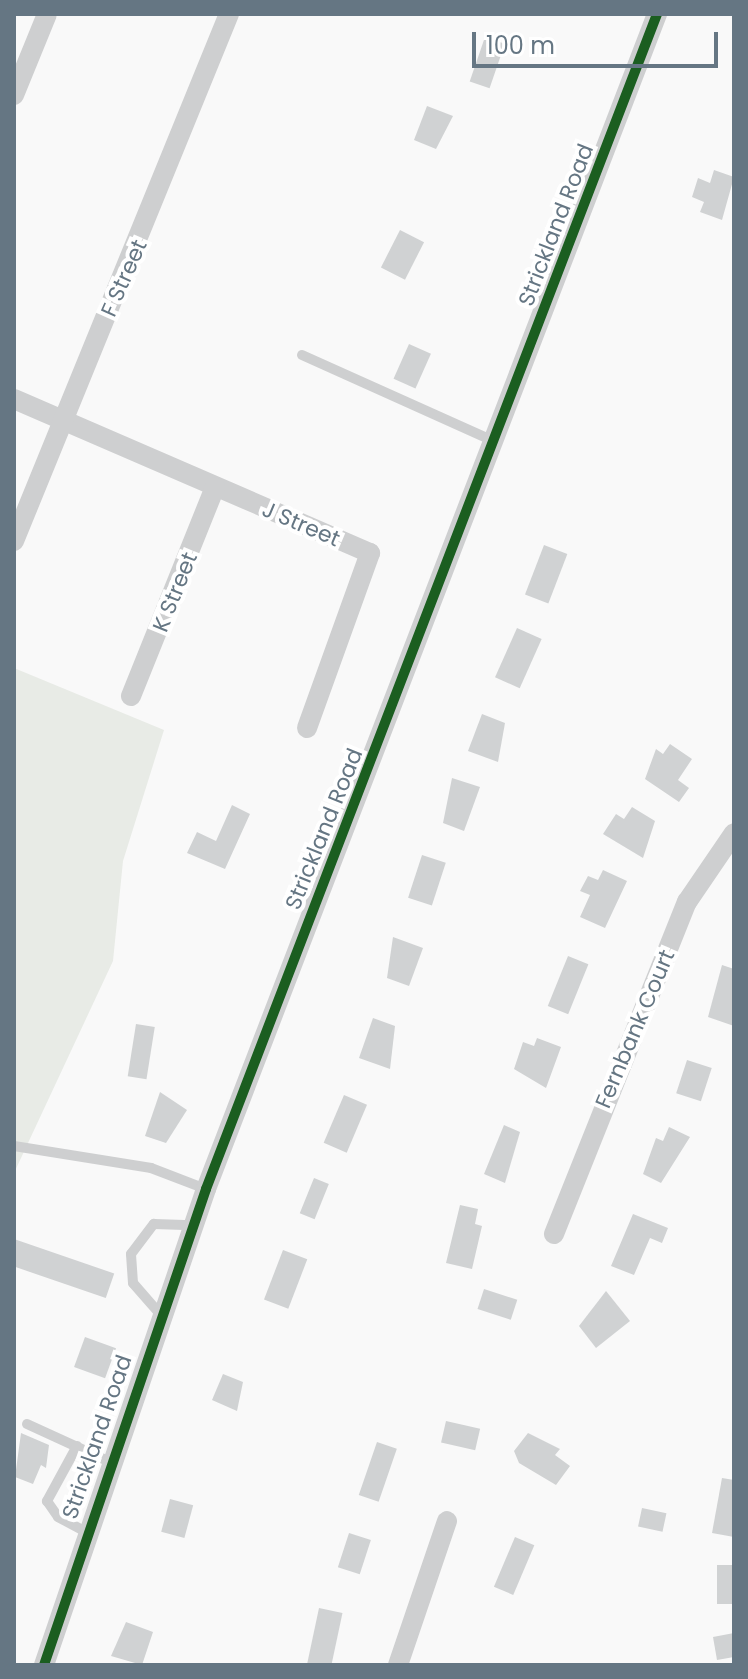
<!DOCTYPE html>
<html>
<head>
<meta charset="utf-8">
<style>
	body { margin:0 }
	#map { position:relative; width:748px; height:1679px; overflow:hidden; background:#f9f9f9; font-family:Poppins,sans-serif }
	div>[style] { position:absolute }
	.green>* { inset:0; background:#e8ebe6 }
	.building>* { inset:0; background:#d0d2d3; transform-origin:0 0 }
	.service>* { height:10px; margin:-5px; padding:0 5px; transform-origin:5px; border-radius:5px; background:#cecfd0 }
	.minor>* { height:20px; margin:-10px; padding:0 10px; transform-origin:10px; border-radius:10px; background:#cecfd0 }
	.cycleway>* { height:10px; margin:-5px; padding:0 5px; transform-origin:5px; border-radius:5px; background:#1b5e20 }
	span { translate:-50% -50%; white-space:nowrap; text-align:center; line-height:1.15; -webkit-text-stroke:8px #fff; paint-order:stroke }
	.street-label { font-size:22px; color:#657683 }
	.frame { position:absolute; inset:0; border:16px solid #657683; pointer-events:none }
	.scale { position:absolute; left:472px; top:32px; width:246px; height:36px; box-sizing:border-box; border:4px solid #657683; border-top:0; padding-left:10px; font-size:24px; line-height:28px; white-space:nowrap; color:#657683; -webkit-text-stroke:6px #fff; paint-order:stroke }
</style>
</head>
<body>
<div id="map">
	<div class="green">
		<i style="clip-path:polygon(14px 668px,164px 730px,123px 861px,113px 961px,14px 1173px)"></i>
	</div>
	<div class="building">
		<i style="left:485px;top:37px;width:21px;height:47px;rotate:19deg"></i>
		<i style="clip-path:polygon(427px 106px,453px 116px,436px 149px,414px 140px)"></i>
		<i style="clip-path:polygon(714px 170px,734px 177px,722px 220px,700px 212px,704px 202px,692px 197px,698px 178px,710px 183px)"></i>
		<i style="left:400px;top:230px;width:27px;height:42px;rotate:27deg"></i>
		<i style="left:409px;top:344px;width:24px;height:38px;rotate:24deg"></i>
		<i style="left:544px;top:545px;width:25px;height:53px;rotate:21deg"></i>
		<i style="left:517px;top:628px;width:27px;height:54px;rotate:24deg"></i>
		<i style="clip-path:polygon(482px 714px,505px 723px,498px 762px,468px 751px)"></i>
		<i style="clip-path:polygon(670px 744px,692px 759px,678px 780px,689px 788px,679px 802px,645px 779px,656px 749px,663px 754px)"></i>
		<i style="clip-path:polygon(452px 778px,480px 787px,464px 831px,443px 823px)"></i>
		<i style="clip-path:polygon(232px 805px,250px 814px,225px 869px,187px 853px,197px 832px,216px 841px)"></i>
		<i style="clip-path:polygon(632px 807px,655px 821px,643px 858px,603px 834px,616px 814px,624px 819px)"></i>
		<i style="left:422px;top:855px;width:25px;height:45px;rotate:18deg"></i>
		<i style="clip-path:polygon(603px 870px,627px 881px,605px 928px,580px 917px,590px 895px,580px 891px,588px 876px,598px 880px)"></i>
		<i style="clip-path:polygon(393px 937px,423px 948px,409px 986px,387px 978px)"></i>
		<i style="left:568px;top:956px;width:22px;height:54px;rotate:22deg"></i>
		<i style="clip-path:polygon(722px 965px,734px 969px,734px 1026px,708px 1017px)"></i>
		<i style="clip-path:polygon(373px 1018px,395px 1026px,390px 1069px,359px 1058px)"></i>
		<i style="left:136px;top:1024px;width:19px;height:53px;rotate:9deg"></i>
		<i style="clip-path:polygon(537px 1038px,561px 1047px,546px 1088px,514px 1069px,523px 1042px,534px 1046px)"></i>
		<i style="left:687px;top:1060px;width:26px;height:35px;rotate:18deg"></i>
		<i style="clip-path:polygon(160px 1092px,187px 1110px,166px 1143px,145px 1136px)"></i>
		<i style="left:344px;top:1095px;width:25px;height:52px;rotate:23deg"></i>
		<i style="clip-path:polygon(504px 1125px,520px 1132px,505px 1183px,484px 1174px)"></i>
		<i style="clip-path:polygon(669px 1127px,690px 1137px,661px 1183px,643px 1174px,656px 1138px,663px 1141px)"></i>
		<i style="left:314px;top:1178px;width:16px;height:38px;rotate:22deg"></i>
		<i style="clip-path:polygon(460px 1205px,478px 1209px,475px 1224px,482px 1226px,472px 1269px,446px 1263px)"></i>
		<i style="clip-path:polygon(633px 1214px,668px 1228px,662px 1243px,650px 1238px,634px 1275px,611px 1266px)"></i>
		<i style="left:14px;top:1239px;width:106px;height:26px;rotate:19deg"></i>
		<i style="left:283px;top:1250px;width:26px;height:53px;rotate:21deg"></i>
		<i style="left:484px;top:1289px;width:35px;height:21px;rotate:18deg"></i>
		<i style="clip-path:polygon(606px 1291px,630px 1321px,596px 1348px,579px 1326px)"></i>
		<i style="left:85px;top:1337px;width:33px;height:32px;rotate:20deg"></i>
		<i style="clip-path:polygon(223px 1374px,243px 1382px,237px 1411px,212px 1400px)"></i>
		<i style="left:446px;top:1421px;width:35px;height:22px;rotate:13deg"></i>
		<i style="clip-path:polygon(21px 1433px,49px 1445px,46px 1468px,41px 1465px,33px 1484px,15px 1477px)"></i>
		<i style="clip-path:polygon(528px 1433px,560px 1449px,555px 1455px,570px 1466px,556px 1485px,519px 1463px,514px 1451px)"></i>
		<i style="left:377px;top:1442px;width:21px;height:56px;rotate:19deg"></i>
		<i style="clip-path:polygon(722px 1478px,734px 1480px,734px 1537px,712px 1533px)"></i>
		<i style="left:170px;top:1499px;width:24px;height:34px;rotate:15deg"></i>
		<i style="left:642px;top:1508px;width:25px;height:19px;rotate:12deg"></i>
		<i style="left:349px;top:1533px;width:23px;height:36px;rotate:18deg"></i>
		<i style="left:515px;top:1537px;width:21px;height:54px;rotate:23deg"></i>
		<i style="left:734px;top:1565px;width:39px;height:17px;rotate:90deg"></i>
		<i style="left:319px;top:1608px;width:24px;height:58px;rotate:12deg"></i>
		<i style="clip-path:polygon(126px 1622px,153px 1632px,142px 1665px,111px 1656px)"></i>
		<i style="clip-path:polygon(734px 1633px,734px 1657px,717px 1660px,713px 1637px)"></i>
	</div>
	<div class="service">
		<i style="left:302px;top:355px;width:209px;rotate:24.2deg"></i>
		<i style="left:14px;top:1146px;width:139px;rotate:9.1deg"></i>
		<i style="left:151px;top:1168px;width:59px;rotate:20.9deg"></i>
		<i style="left:160px;top:1314px;width:41px;rotate:-131.1deg"></i>
		<i style="left:133px;top:1283px;width:29px;rotate:-94deg"></i>
		<i style="left:131px;top:1254px;width:38px;rotate:-53deg"></i>
		<i style="left:154px;top:1224px;width:38px;rotate:2deg"></i>
		<i style="left:27px;top:1424px;width:91px;rotate:24.6deg"></i>
		<i style="left:77px;top:1446px;width:63px;rotate:118.6deg"></i>
		<i style="left:47px;top:1501px;width:19px;rotate:55deg"></i>
		<i style="left:58px;top:1517px;width:32px;rotate:28deg"></i>
	</div>
	<div class="minor">
		<i style="left:14px;top:95px;width:87px;rotate:-67.8deg"></i>
		<i style="left:14px;top:399px;width:388px;rotate:23.4deg"></i>
		<i style="left:370px;top:553px;width:186px;rotate:109.8deg"></i>
		<i style="left:14px;top:541px;width:569px;rotate:-67.81deg"></i>
		<i style="left:131px;top:696px;width:225px;rotate:-68.1deg"></i>
		<i style="left:554px;top:1234px;width:358px;rotate:-68.2deg"></i>
		<i style="left:687px;top:902px;width:83px;rotate:-55.7deg"></i>
		<i style="left:44px;top:1665px;width:503px;rotate:-71.2deg"></i>
		<i style="left:206px;top:1189px;width:1259px;rotate:-69deg"></i>
		<i style="left:398px;top:1665px;width:152px;rotate:-71.2deg"></i>
	</div>
	<div class="cycleway">
		<i style="left:44px;top:1665px;width:503px;rotate:-71.2deg"></i>
		<i style="left:206px;top:1189px;width:1259px;rotate:-69deg"></i>
	</div>
	<div class="street-label">
		<span style="left:556px;top:225px;rotate:-69deg">Strickland Road</span>
		<span style="left:124px;top:278px;rotate:-66deg">F Street</span>
		<span style="left:301px;top:524px;rotate:23deg">J Street</span>
		<span style="left:175px;top:592px;rotate:-68deg">K Street</span>
		<span style="left:324px;top:829px;rotate:-68deg">Strickland Road</span>
		<span style="left:635px;top:1029px;rotate:-67deg">Fernbank Court</span>
		<span style="left:97px;top:1437px;rotate:-71deg">Strickland Road</span>
	</div>
	<div class="frame"></div>
	<div class="scale">100 m</div>
</div>
</body>
</html>
